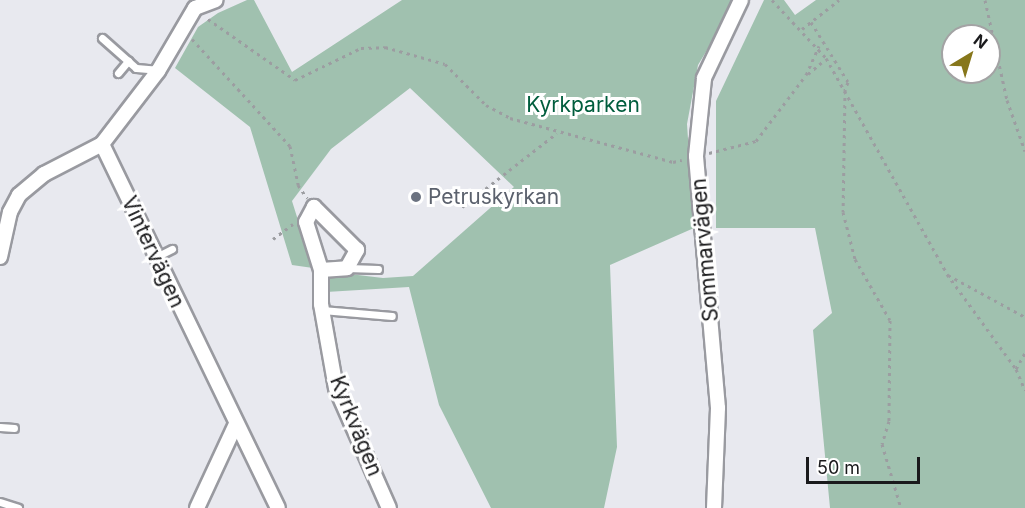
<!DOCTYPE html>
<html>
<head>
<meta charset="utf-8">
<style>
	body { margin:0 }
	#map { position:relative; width:1025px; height:508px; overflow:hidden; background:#e8e9ef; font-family:Inter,sans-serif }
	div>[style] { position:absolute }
	.green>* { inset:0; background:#a0c1af }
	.path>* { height:3px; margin-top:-1.5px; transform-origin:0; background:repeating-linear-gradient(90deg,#9c9da1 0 3px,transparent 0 7.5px) }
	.roads { filter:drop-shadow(2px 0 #999aa0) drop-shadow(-2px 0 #999aa0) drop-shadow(0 2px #999aa0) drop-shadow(0 -2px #999aa0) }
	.service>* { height:7px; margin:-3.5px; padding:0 3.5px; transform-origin:3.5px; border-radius:3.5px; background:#fff }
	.minor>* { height:14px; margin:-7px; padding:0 7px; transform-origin:7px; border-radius:7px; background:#fff }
	.dots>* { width:16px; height:16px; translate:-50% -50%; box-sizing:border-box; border:3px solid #fff; border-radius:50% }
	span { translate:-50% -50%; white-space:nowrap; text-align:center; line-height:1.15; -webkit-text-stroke:6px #fff; paint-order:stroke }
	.park-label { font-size:21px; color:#005d3d }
	.worship-label { font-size:21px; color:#5b616d }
	.left { translate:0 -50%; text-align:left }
	.street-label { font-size:21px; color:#1a1a1c }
	.north { position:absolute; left:941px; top:24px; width:60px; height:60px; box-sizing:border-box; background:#fff; border:2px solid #a3a3a4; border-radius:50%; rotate:38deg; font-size:16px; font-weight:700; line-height:24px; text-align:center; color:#1a1a1c }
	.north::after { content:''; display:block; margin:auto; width:21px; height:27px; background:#87771b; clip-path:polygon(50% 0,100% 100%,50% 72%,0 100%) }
	.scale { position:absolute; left:806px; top:457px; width:114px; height:27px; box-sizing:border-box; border:3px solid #1a1a1c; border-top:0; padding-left:8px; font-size:18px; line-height:21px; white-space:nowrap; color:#1a1a1c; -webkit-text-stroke:4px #fff; paint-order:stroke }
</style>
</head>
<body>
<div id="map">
	<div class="green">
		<i style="clip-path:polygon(247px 0,254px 0,292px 72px,402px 0,737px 0,698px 65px,687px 124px,694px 228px,610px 265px,617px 447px,604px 508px,491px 508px,439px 405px,409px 287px,326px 292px,330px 277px,341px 273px,383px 278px,413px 276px,514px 187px,410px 88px,331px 149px,292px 201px,313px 268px,292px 265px,250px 127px,175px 68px,198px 27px,218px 13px)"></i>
		<i style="clip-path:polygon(evenodd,764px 0,784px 0,795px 15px,816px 0,1025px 0,1025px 508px,830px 508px,813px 330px,832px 313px,815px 228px,716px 228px,716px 101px,764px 0,953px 36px,989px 36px,989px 72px,953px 72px,953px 36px)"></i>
	</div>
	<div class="path">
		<i style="left:772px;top:0;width:79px;rotate:47deg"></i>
		<i style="left:826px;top:58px;width:248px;rotate:60.7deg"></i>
		<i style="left:947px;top:274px;width:117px;rotate:54deg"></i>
		<i style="left:1016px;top:369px;width:23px;rotate:67deg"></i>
		<i style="left:985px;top:0;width:102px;rotate:77.6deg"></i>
		<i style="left:1007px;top:100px;width:54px;rotate:70.6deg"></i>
		<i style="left:208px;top:19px;width:106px;rotate:35deg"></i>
		<i style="left:295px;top:80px;width:73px;rotate:-25.9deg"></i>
		<i style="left:361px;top:48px;width:24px;rotate:-2deg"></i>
		<i style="left:385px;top:47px;width:62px;rotate:15.8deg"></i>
		<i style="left:445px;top:64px;width:58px;rotate:45deg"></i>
		<i style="left:486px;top:105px;width:27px;rotate:28deg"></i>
		<i style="left:510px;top:118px;width:169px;rotate:15.1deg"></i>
		<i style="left:673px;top:162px;width:9px;rotate:-13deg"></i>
		<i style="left:811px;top:22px;width:70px;rotate:58.3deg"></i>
		<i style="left:848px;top:82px;width:9px;rotate:111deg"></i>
		<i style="left:845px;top:90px;width:122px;rotate:90.9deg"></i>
		<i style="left:843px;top:212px;width:49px;rotate:75.7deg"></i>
		<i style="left:855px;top:259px;width:70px;rotate:60.2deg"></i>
		<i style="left:890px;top:320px;width:101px;rotate:90.6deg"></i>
		<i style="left:889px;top:421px;width:24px;rotate:107deg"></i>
		<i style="left:882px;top:444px;width:67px;rotate:73.5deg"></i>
		<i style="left:802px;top:29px;width:47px;rotate:-38.1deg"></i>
		<i style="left:192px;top:39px;width:145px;rotate:47.5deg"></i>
		<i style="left:290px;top:146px;width:40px;rotate:78deg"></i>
		<i style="left:298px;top:185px;width:16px;rotate:55deg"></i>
		<i style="left:808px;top:74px;width:23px;rotate:-40deg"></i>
		<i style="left:709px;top:153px;width:49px;rotate:-14.3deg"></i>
		<i style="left:756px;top:141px;width:83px;rotate:-52.9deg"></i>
		<i style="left:806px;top:75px;width:32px;rotate:-66deg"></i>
		<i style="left:462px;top:207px;width:120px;rotate:-37.9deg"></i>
		<i style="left:273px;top:239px;width:25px;rotate:-37deg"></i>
		<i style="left:948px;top:275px;width:88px;rotate:28.6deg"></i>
		<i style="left:1016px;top:369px;width:18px;rotate:-61deg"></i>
	</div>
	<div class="roads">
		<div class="service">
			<i style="left:102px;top:38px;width:45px;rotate:41.4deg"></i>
			<i style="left:136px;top:68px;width:21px;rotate:5deg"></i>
			<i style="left:118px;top:73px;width:16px;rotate:-50deg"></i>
			<i style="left:156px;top:257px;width:18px;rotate:-27deg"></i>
			<i style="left:347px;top:268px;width:31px;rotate:2deg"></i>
			<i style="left:322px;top:310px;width:70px;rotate:4.9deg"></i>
			<i style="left:0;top:427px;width:14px;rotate:4deg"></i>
			<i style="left:0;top:502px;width:19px;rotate:18deg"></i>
		</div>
		<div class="minor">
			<i style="left:195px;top:8px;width:73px;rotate:120.4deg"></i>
			<i style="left:158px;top:71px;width:92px;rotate:127.5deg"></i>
			<i style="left:102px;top:144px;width:404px;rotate:64.2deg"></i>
			<i style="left:195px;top:8px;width:22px;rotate:-21deg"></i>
			<i style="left:0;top:257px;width:46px;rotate:-77.5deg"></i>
			<i style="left:10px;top:212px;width:19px;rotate:-62deg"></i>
			<i style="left:19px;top:195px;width:33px;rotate:-40deg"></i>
			<i style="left:44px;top:174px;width:65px;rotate:-27.3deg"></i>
			<i style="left:321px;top:270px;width:26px;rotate:-4deg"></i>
			<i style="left:347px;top:268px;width:21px;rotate:-61deg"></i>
			<i style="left:357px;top:250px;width:61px;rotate:-135deg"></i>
			<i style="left:314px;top:207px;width:17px;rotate:118deg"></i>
			<i style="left:306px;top:222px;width:50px;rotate:72.6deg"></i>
			<i style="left:321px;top:270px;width:34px;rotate:90deg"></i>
			<i style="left:321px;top:304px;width:85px;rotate:79.9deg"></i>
			<i style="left:336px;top:388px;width:131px;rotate:66.2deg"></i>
			<i style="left:197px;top:508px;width:93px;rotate:-65.1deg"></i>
			<i style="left:714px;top:508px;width:100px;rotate:-87.7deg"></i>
			<i style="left:718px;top:408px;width:253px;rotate:-95deg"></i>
			<i style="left:696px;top:156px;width:78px;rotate:-84.1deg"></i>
			<i style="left:704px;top:78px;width:86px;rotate:-64.6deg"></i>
		</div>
	</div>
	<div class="dots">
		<i style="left:416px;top:197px;background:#6b7280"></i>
	</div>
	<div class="park-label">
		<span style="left:583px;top:105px">Kyrkparken</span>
	</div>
	<div class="worship-label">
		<span class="left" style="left:428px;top:197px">Petruskyrkan</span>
	</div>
	<div class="street-label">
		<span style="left:705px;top:250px;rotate:-95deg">Sommarvägen</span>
		<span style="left:153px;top:252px;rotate:65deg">Vintervägen</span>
		<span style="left:356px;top:426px;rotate:68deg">Kyrkvägen</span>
	</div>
	<div class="north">N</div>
	<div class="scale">50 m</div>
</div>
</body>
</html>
